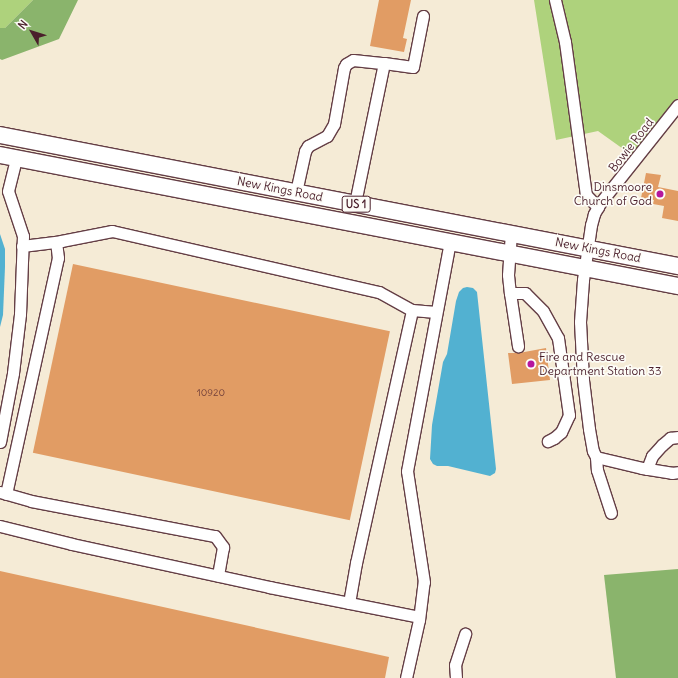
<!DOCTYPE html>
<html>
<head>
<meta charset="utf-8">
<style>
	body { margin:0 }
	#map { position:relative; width:678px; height:678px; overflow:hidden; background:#f5ebd6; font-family:Delius,sans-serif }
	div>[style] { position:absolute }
	.green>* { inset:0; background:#aed27c }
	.forest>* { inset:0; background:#8ab46c }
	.water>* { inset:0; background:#52b1d1 }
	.building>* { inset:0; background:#e19c64; transform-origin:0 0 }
	.roads { filter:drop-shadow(1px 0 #643e45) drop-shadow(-1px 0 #643e45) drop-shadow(0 1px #643e45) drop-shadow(0 -1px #643e45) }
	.minor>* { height:11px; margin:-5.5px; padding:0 5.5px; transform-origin:5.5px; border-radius:5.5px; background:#fff }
	.highway>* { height:16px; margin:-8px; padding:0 8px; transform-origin:8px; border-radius:8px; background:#fff }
	.dots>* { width:11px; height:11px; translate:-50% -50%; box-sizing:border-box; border:2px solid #fdfcf7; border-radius:50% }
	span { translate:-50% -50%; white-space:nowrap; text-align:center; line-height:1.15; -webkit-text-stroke:3.5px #fdfcf7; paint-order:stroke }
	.number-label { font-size:10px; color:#703e39 }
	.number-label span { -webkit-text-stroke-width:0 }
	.shield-label span { padding:1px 3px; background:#fdfcf7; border:1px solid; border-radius:3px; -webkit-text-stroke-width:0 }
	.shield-label { font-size:11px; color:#4a1f2b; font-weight:700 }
	.street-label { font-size:12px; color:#4a1f2b }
	.poi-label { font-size:12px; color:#4a1f2b }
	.right { translate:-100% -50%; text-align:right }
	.left { translate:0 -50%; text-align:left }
	.north { position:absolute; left:12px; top:12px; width:40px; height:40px; -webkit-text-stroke:3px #fdfcf7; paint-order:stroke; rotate:309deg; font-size:11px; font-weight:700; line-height:16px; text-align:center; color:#4a1f2b }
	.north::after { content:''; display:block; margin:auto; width:14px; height:18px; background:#4a1f2b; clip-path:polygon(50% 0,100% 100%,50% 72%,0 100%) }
</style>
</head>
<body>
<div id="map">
	<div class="green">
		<i style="clip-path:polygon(0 0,33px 0,5px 28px,0 28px)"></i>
		<i style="clip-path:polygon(534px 0,678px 0,678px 99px,633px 156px,598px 131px,556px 140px)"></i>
	</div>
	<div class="forest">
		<i style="clip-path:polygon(33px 0,78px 0,59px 39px,2px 60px,0 59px,0 28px,5px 28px)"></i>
		<i style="clip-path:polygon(678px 569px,678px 678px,616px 678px,604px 575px)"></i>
	</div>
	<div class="water">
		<i style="clip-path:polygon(0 234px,5px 249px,5px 267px,3px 315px,0 327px)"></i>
		<i style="clip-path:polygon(467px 287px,473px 288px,477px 292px,496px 469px,495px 473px,490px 476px,448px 466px,437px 466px,433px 464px,430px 459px,432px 425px,443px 362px,447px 354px,456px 301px,459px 292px,463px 288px)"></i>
	</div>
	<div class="building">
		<i style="clip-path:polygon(379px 0,411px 0,403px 38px,407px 39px,404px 52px,370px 46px)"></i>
		<i style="clip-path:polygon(646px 173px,661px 175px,658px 187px,678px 191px,678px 221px,662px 218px,664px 206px,653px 204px,654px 200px,641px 198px)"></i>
		<i style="left:73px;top:264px;width:324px;height:193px;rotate:12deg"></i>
		<i style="clip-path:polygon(546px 348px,550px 380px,512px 384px,508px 353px,519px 353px)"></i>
		<i style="clip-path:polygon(0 571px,389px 657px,385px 678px,0 678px)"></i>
	</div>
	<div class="roads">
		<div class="minor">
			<i style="left:555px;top:0;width:43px;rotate:76.6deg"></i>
			<i style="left:565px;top:42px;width:154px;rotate:82.2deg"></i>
			<i style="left:586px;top:195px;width:17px;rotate:45deg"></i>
			<i style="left:678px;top:105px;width:125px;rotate:128.5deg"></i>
			<i style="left:600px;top:203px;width:13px;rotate:119deg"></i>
			<i style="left:594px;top:214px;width:11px;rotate:105deg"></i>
			<i style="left:591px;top:225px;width:56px;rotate:98.3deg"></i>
			<i style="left:583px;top:280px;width:42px;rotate:94.1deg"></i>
			<i style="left:580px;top:322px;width:58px;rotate:87deg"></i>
			<i style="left:583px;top:380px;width:49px;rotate:83deg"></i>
			<i style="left:589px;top:429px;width:22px;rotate:80deg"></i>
			<i style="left:593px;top:451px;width:7px;rotate:63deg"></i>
			<i style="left:596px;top:457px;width:47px;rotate:13.4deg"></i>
			<i style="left:642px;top:468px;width:30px;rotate:9deg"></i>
			<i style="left:672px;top:473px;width:6px;rotate:-9deg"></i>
			<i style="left:296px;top:192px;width:42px;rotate:-77.6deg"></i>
			<i style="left:305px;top:151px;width:6px;rotate:-59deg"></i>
			<i style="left:308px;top:146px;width:21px;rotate:-28deg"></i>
			<i style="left:327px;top:136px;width:14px;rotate:-60deg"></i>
			<i style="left:334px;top:124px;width:57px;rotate:-79.9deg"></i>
			<i style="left:344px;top:68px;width:4px;rotate:-63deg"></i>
			<i style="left:346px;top:64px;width:8px;rotate:-30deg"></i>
			<i style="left:353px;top:60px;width:31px;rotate:6deg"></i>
			<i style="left:355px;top:203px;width:143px;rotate:-78.3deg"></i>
			<i style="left:384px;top:63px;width:29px;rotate:8deg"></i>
			<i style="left:413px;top:67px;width:52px;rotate:-78.9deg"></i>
			<i style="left:511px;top:233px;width:42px;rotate:94.1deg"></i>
			<i style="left:508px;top:275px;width:18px;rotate:84deg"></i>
			<i style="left:510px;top:293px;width:15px"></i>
			<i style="left:525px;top:293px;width:25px;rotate:45deg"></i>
			<i style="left:543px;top:311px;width:31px;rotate:61deg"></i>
			<i style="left:558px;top:338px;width:78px;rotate:81.9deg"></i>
			<i style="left:569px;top:415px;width:19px;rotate:115deg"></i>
			<i style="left:561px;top:432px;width:9px;rotate:139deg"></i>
			<i style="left:554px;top:438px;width:7px;rotate:153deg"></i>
			<i style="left:22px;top:246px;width:39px;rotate:-7deg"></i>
			<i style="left:61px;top:241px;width:52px;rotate:-11.1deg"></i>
			<i style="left:112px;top:231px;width:274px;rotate:12.9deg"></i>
			<i style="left:379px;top:292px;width:38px;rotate:29deg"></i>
			<i style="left:412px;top:310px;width:24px;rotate:5deg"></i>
			<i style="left:510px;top:293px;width:54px;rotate:81.4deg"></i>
			<i style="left:0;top:442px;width:70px;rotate:-79.3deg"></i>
			<i style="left:13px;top:373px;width:59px;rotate:-83.2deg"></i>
			<i style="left:20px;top:314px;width:78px;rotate:-87.8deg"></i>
			<i style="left:23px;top:236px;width:47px;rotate:-108.4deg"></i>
			<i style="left:8px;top:191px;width:34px;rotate:-76deg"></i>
			<i style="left:596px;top:457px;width:13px;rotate:86deg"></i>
			<i style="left:597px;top:470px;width:45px;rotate:72deg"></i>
			<i style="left:647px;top:469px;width:14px;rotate:-69deg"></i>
			<i style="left:652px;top:456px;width:15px;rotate:-48deg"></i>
			<i style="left:662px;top:445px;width:11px;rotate:-41deg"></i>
			<i style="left:670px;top:438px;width:8px;rotate:-7deg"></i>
			<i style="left:0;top:492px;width:32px;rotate:16deg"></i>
			<i style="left:31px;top:501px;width:187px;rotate:10.8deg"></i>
			<i style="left:215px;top:536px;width:14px;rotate:54deg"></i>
			<i style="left:223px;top:547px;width:29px;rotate:100deg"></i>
			<i style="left:6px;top:494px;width:242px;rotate:-77.6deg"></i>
			<i style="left:58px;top:258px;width:16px;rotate:-97deg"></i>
			<i style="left:0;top:526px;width:74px;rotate:14deg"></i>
			<i style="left:72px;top:544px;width:202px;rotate:12.3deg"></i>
			<i style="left:269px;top:587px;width:153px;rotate:11.3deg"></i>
			<i style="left:349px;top:603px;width:41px;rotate:-80.1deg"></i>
			<i style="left:356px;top:563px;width:259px;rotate:-77.5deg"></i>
			<i style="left:406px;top:678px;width:59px;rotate:-77.4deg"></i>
			<i style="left:419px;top:620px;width:38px;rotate:-83deg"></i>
			<i style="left:424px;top:582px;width:112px;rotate:-98.7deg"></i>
			<i style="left:407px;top:471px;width:233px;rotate:-79.4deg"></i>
			<i style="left:456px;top:678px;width:13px;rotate:-94deg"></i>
			<i style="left:455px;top:665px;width:33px;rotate:-72deg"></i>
		</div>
		<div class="highway">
			<i style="left:0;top:135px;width:691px;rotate:10.94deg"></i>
			<i style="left:0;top:155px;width:691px;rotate:10.94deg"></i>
		</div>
	</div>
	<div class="dots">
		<i style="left:660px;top:194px;background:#b5179e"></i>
		<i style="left:531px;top:364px;background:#b5179e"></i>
	</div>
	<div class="number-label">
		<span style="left:211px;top:393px">10920</span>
	</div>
	<div class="shield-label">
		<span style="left:356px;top:204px">US 1</span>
	</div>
	<div class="street-label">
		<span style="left:631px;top:145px;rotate:-52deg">Bowie Road</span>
		<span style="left:280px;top:189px;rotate:11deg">New Kings Road</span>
		<span style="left:598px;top:250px;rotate:11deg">New Kings Road</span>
	</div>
	<div class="poi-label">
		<span class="right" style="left:652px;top:194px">Dinsmoore<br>Church of God</span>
		<span class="left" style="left:539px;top:364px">Fire and Rescue<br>Department Station 33</span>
	</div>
	<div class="north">N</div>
</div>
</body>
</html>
